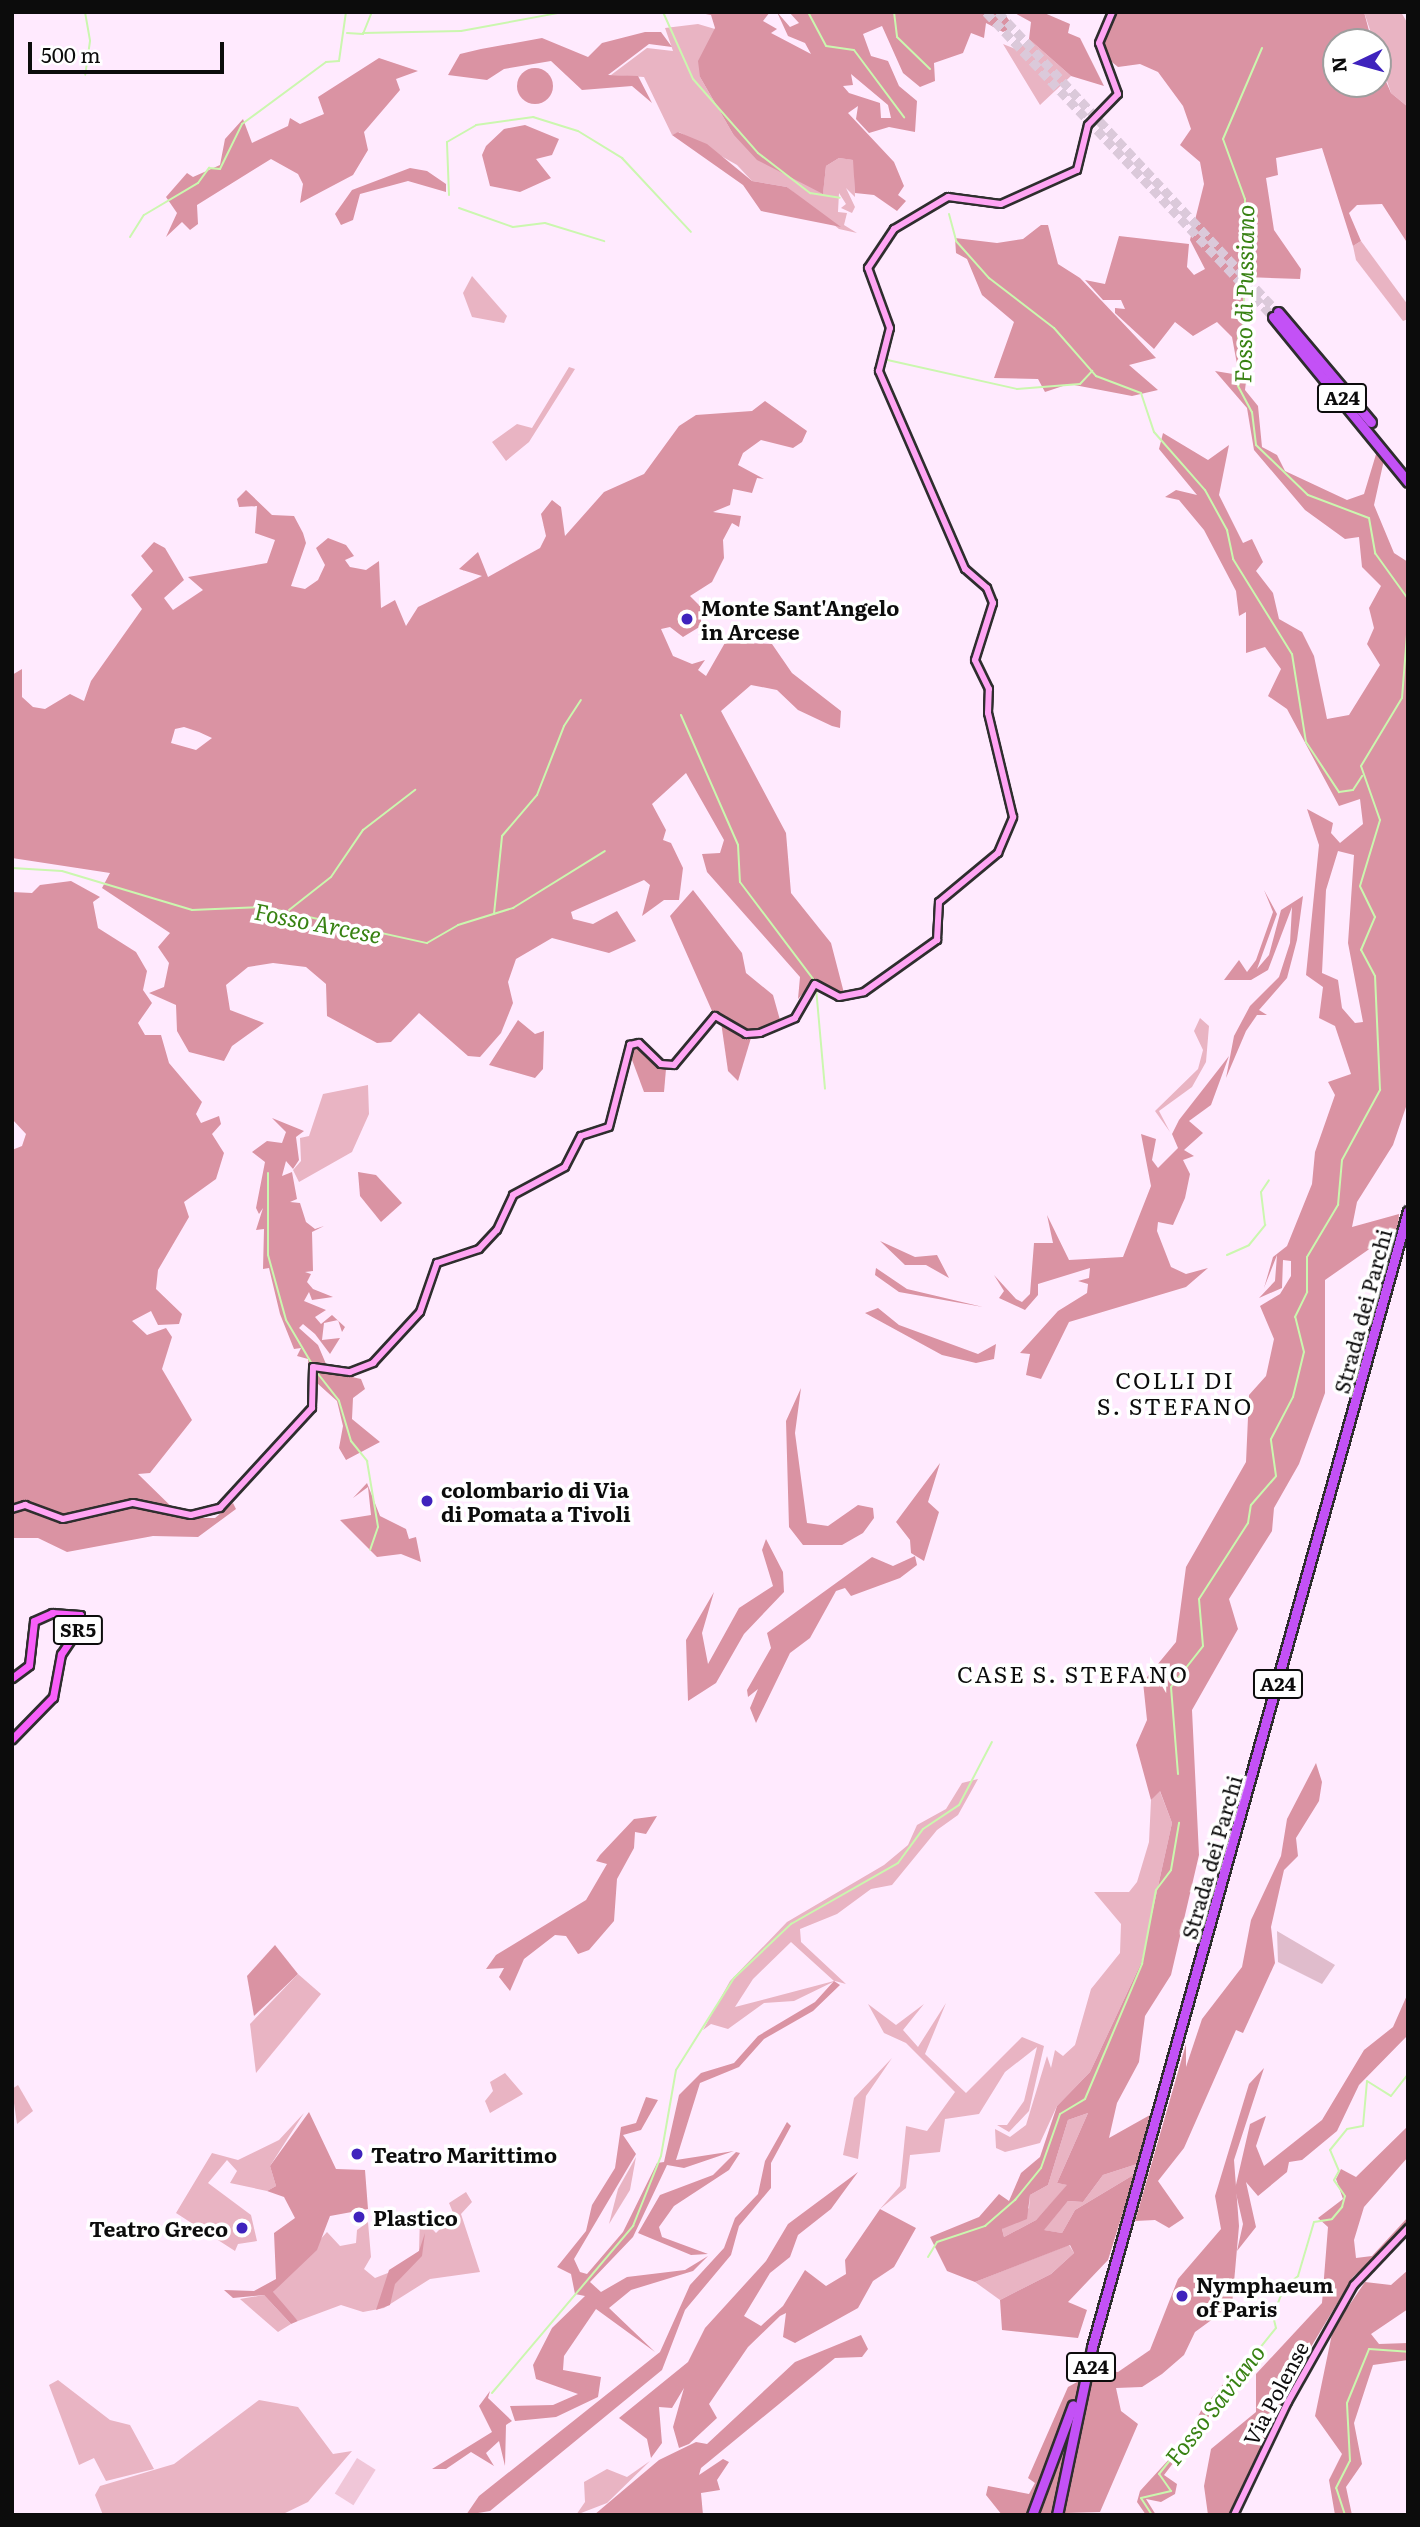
<!DOCTYPE html>
<html>
<head>
<meta charset="utf-8">
<style>
	body { margin:0 }
	#map { position:relative; width:1420px; height:2527px; overflow:hidden; background:#ffeafe; font-family:Literata,serif }
	div>[style] { position:absolute }
	.green>* { inset:0; background:#e9b4c3 }
	.forest>* { inset:0; background:#da93a3 }
	.round { border-radius:50% }
	.cemetery>* { inset:0; background:#e0bccc }
	.pitch>* { inset:0; background:#f0c6d8; transform-origin:0 0 }
	.stream>* { height:2px; margin:-1px; padding:0 1px; transform-origin:1px; border-radius:1px; background:#cbf7af }
	.highway-tunnel>* { height:9px; margin-top:-4.5px; transform-origin:0; background:repeating-linear-gradient(90deg,#dbc9da 0 9px,transparent 0 13.5px) }
	.roads { filter:drop-shadow(2px 0 #2e2e2e) drop-shadow(-2px 0 #2e2e2e) drop-shadow(0 2px #2e2e2e) drop-shadow(0 -2px #2e2e2e) }
	.secondary>* { height:6px; margin:-3px; padding:0 3px; transform-origin:3px; border-radius:3px; background:#ffa5f4 }
	.primary>* { height:7px; margin:-3.5px; padding:0 3.5px; transform-origin:3.5px; border-radius:3.5px; background:#f85ffa }
	.highway>* { height:9px; margin:-4.5px; padding:0 4.5px; transform-origin:4.5px; border-radius:4.5px; background:#c351f6 }
	.dots>* { width:19px; height:19px; translate:-50% -50%; box-sizing:border-box; border:4px solid #fff; border-radius:50% }
	span { translate:-50% -50%; white-space:nowrap; text-align:center; line-height:1.15; -webkit-text-stroke:7px #fff; paint-order:stroke }
	.shield-label span { padding:2px 5px; background:#fff; border:2px solid; border-radius:5px; -webkit-text-stroke-width:0 }
	.shield-label { font-size:19px; color:#0c0c0c; font-weight:700 }
	.poi-label { font-size:21px; color:#0c0c0c; font-weight:700 }
	.left { translate:0 -50%; text-align:left }
	.right { translate:-100% -50%; text-align:right }
	.street-label { font-size:21px; color:#0c0c0c }
	.water-label { font-size:23px; color:#388213; font-style:italic }
	.neighbourhood-label { font-size:23px; color:#0c0c0c; letter-spacing:2px }
	.frame { position:absolute; inset:0; border:14px solid #0c0c0c; pointer-events:none }
	.north { position:absolute; left:1322px; top:28px; width:70px; height:70px; box-sizing:border-box; background:#fff; border:2px solid #9e9e9e; border-radius:50%; rotate:265deg; font-size:19px; font-weight:700; line-height:28px; text-align:center; color:#0c0c0c }
	.north::after { content:''; display:block; margin:auto; width:24px; height:32px; background:#3f23bd; clip-path:polygon(50% 0,100% 100%,50% 72%,0 100%) }
	.scale { position:absolute; left:28px; top:42px; width:196px; height:32px; box-sizing:border-box; border:4px solid #0c0c0c; border-top:0; padding-left:9px; font-size:21px; line-height:24px; white-space:nowrap; color:#0c0c0c; -webkit-text-stroke:5px #fff; paint-order:stroke }
</style>
</head>
<body>
<div id="map">
	<div class="green">
		<i style="clip-path:polygon(1364px 12px,1401px 12px,1408px 24px,1408px 107px,1391px 93px)"></i>
		<i style="clip-path:polygon(698px 24px,715px 29px,700px 77px,733px 134px,823px 193px,826px 166px,839px 158px,854px 160px,855px 197px,846px 188px,855px 207px,852px 213px,841px 208px,846px 204px,839px 193px,838px 212px,847px 213px,844px 225px,857px 233px,839px 229px,787px 187px,752px 181px,737px 165px,679px 132px,672px 135px,644px 77px,611px 75px,647px 48px,673px 51px,665px 28px)"></i>
		<i style="clip-path:polygon(1029px 39px,1071px 76px,1040px 105px,1003px 44px,1018px 50px)"></i>
		<i style="clip-path:polygon(1361px 241px,1408px 305px,1408px 319px,1403px 321px,1356px 260px,1353px 246px)"></i>
		<i style="clip-path:polygon(472px 276px,507px 316px,504px 323px,472px 317px,463px 293px)"></i>
		<i style="clip-path:polygon(569px 367px,575px 369px,529px 442px,506px 461px,492px 442px,517px 424px,532px 428px)"></i>
		<i style="clip-path:polygon(1200px 1018px,1209px 1026px,1206px 1062px,1192px 1087px,1159px 1111px,1170px 1132px,1155px 1111px,1198px 1069px,1203px 1050px,1194px 1031px)"></i>
		<i style="clip-path:polygon(368px 1085px,369px 1114px,352px 1152px,299px 1182px,293px 1170px,301px 1161px,300px 1138px,309px 1136px,323px 1094px)"></i>
		<i style="clip-path:polygon(evenodd,978px 1779px,958px 1815px,937px 1830px,892px 1885px,871px 1889px,837px 1914px,800px 1929px,801px 1942px,846px 1984px,835px 1981px,794px 2001px,764px 2003px,728px 2029px,711px 2024px,703px 2030px,730px 1981px,787px 1922px,884px 1865px,908px 1845px,917px 1825px,946px 1809px,962px 1783px,978px 1779px,791px 1942px,834px 1981px,735px 2007px,753px 1979px,791px 1942px)"></i>
		<i style="clip-path:polygon(1159px 1789px,1172px 1823px,1141px 1963px,1090px 2072px,1057px 2106px,1040px 2143px,1005px 2152px,996px 2148px,995px 2129px,1010px 2137px,1026px 2125px,1047px 2056px,1051px 2068px,1055px 2050px,1063px 2056px,1075px 2045px,1091px 1989px,1120px 1953px,1121px 1924px,1094px 1892px,1129px 1892px,1137px 1882px,1149px 1842px,1151px 1800px)"></i>
		<i style="clip-path:polygon(298px 1974px,321px 1994px,256px 2073px,250px 2024px)"></i>
		<i style="clip-path:polygon(946px 2003px,925px 2054px,966px 2093px,1022px 2037px,1044px 2046px,1029px 2111px,1009px 2132px,997px 2125px,1007px 2125px,1024px 2101px,1037px 2047px,1005px 2072px,979px 2114px,945px 2119px,940px 2152px,910px 2155px,906px 2188px,880px 2209px,900px 2186px,906px 2126px,927px 2131px,955px 2092px,906px 2043px,884px 2033px,868px 2004px,896px 2025px,924px 2004px,903px 2030px,918px 2047px)"></i>
		<i style="clip-path:polygon(892px 2058px,866px 2096px,858px 2159px,843px 2155px,854px 2098px)"></i>
		<i style="clip-path:polygon(505px 2073px,523px 2094px,490px 2113px,485px 2101px,493px 2091px,490px 2082px)"></i>
		<i style="clip-path:polygon(18px 2085px,33px 2111px,17px 2124px,12px 2089px)"></i>
		<i style="clip-path:polygon(304px 2113px,270px 2166px,276px 2186px,267px 2191px,230px 2183px,237px 2171px,227px 2160px,208px 2183px,251px 2215px,257px 2241px,238px 2244px,235px 2251px,176px 2213px,212px 2153px,238px 2160px,279px 2140px)"></i>
		<i style="clip-path:polygon(1088px 2113px,1057px 2183px,1068px 2185px,1036px 2220px,1004px 2237px,1002px 2229px,1029px 2208px,1030px 2195px,1048px 2185px,1068px 2120px)"></i>
		<i style="clip-path:polygon(636px 2157px,630px 2190px,609px 2224px,618px 2189px)"></i>
		<i style="clip-path:polygon(1137px 2164px,1135px 2174px,1075px 2210px,1062px 2233px,1043px 2230px,1068px 2201px,1083px 2202px,1103px 2175px)"></i>
		<i style="clip-path:polygon(466px 2192px,472px 2202px,461px 2214px,480px 2272px,430px 2279px,384px 2308px,363px 2312px,341px 2305px,298px 2321px,272px 2293px,327px 2232px,340px 2246px,356px 2243px,357px 2230px,368px 2222px,371px 2257px,364px 2269px,375px 2278px,393px 2271px,419px 2251px,420px 2216px,436px 2233px,454px 2215px,449px 2203px)"></i>
		<i style="clip-path:polygon(1069px 2245px,1074px 2253px,1051px 2274px,1000px 2300px,975px 2282px)"></i>
		<i style="clip-path:polygon(264px 2295px,291px 2324px,278px 2332px,240px 2299px)"></i>
		<i style="clip-path:polygon(58px 2380px,110px 2420px,130px 2425px,154px 2469px,106px 2481px,94px 2458px,79px 2465px,49px 2385px)"></i>
		<i style="clip-path:polygon(259px 2400px,298px 2407px,333px 2454px,352px 2451px,308px 2502px,281px 2515px,103px 2515px,95px 2495px,100px 2486px,174px 2464px)"></i>
		<i style="clip-path:polygon(650px 2461px,607px 2503px,576px 2515px,585px 2502px,584px 2482px,607px 2469px,627px 2477px)"></i>
	</div>
	<div class="forest">
		<i style="clip-path:polygon(evenodd,695px 12px,770px 12px,763px 21px,777px 29px,771px 33px,811px 54px,805px 43px,788px 36px,777px 12px,790px 27px,799px 23px,789px 12px,1003px 12px,1014px 27px,1003px 32px,986px 23px,984px 38px,971px 33px,963px 53px,934px 63px,935px 81px,920px 87px,903px 73px,882px 26px,863px 34px,871px 56px,888px 61px,899px 86px,917px 101px,915px 132px,889px 127px,869px 133px,856px 119px,858px 106px,848px 113px,894px 162px,904px 186px,898px 195px,906px 201px,897px 211px,874px 195px,855px 193px,853px 160px,839px 158px,826px 166px,823px 194px,757px 160px,733px 134px,700px 77px,698px 61px,715px 28px,711px 15px,695px 12px,851px 74px,888px 105px,891px 118px,881px 118px,880px 103px,849px 93px,843px 86px,853px 85px,851px 74px)"></i>
		<i style="clip-path:polygon(1013px 12px,1042px 12px,1070px 24px,1068px 33px,1080px 38px,1104px 86px,1071px 76px,1029px 39px,1031px 22px)"></i>
		<i style="clip-path:polygon(evenodd,1111px 12px,1364px 12px,1372px 42px,1336px 42px,1336px 84px,1378px 84px,1378px 63px,1391px 93px,1408px 107px,1408px 244px,1382px 204px,1357px 205px,1349px 213px,1361px 241px,1353px 246px,1322px 148px,1276px 158px,1278px 175px,1266px 178px,1274px 230px,1301px 269px,1300px 279px,1246px 277px,1242px 336px,1250px 349px,1245px 390px,1258px 406px,1262px 447px,1277px 455px,1285px 471px,1347px 500px,1364px 494px,1377px 451px,1384px 460px,1374px 505px,1394px 553px,1408px 562px,1408px 1101px,1393px 1145px,1357px 1202px,1352px 1227px,1399px 1214px,1398px 1229px,1325px 1280px,1325px 1393px,1299px 1464px,1274px 1508px,1272px 1531px,1229px 1599px,1238px 1629px,1192px 1710px,1199px 1855px,1171px 1975px,1145px 2016px,1139px 2062px,1117px 2103px,1109px 2138px,1150px 2115px,1137px 2164px,1103px 2175px,1083px 2202px,1068px 2201px,1044px 2230px,1062px 2233px,1075px 2210px,1135px 2174px,1108px 2260px,1068px 2302px,1087px 2310px,1078px 2338px,1002px 2330px,1000px 2300px,1051px 2274px,1074px 2253px,1070px 2245px,975px 2282px,947px 2271px,930px 2237px,979px 2217px,999px 2194px,1009px 2201px,1021px 2173px,1040px 2157px,1057px 2106px,1090px 2072px,1141px 1963px,1172px 1823px,1160px 1791px,1151px 1800px,1136px 1745px,1147px 1720px,1143px 1682px,1176px 1642px,1186px 1567px,1246px 1462px,1249px 1395px,1266px 1376px,1274px 1339px,1260px 1306px,1280px 1294px,1291px 1276px,1291px 1261px,1283px 1260px,1282px 1288px,1259px 1298px,1275px 1281px,1277px 1255px,1264px 1288px,1273px 1257px,1287px 1246px,1312px 1184px,1315px 1152px,1335px 1095px,1328px 1082px,1351px 1074px,1335px 1026px,1319px 1018px,1323px 987px,1306px 975px,1319px 845px,1307px 809px,1333px 823px,1331px 833px,1340px 843px,1363px 824px,1360px 799px,1339px 806px,1287px 709px,1268px 696px,1281px 669px,1265px 647px,1246px 653px,1246px 612px,1239px 616px,1236px 591px,1204px 530px,1179px 500px,1165px 497px,1176px 490px,1197px 495px,1159px 449px,1163px 433px,1208px 460px,1229px 445px,1219px 495px,1243px 543px,1252px 539px,1263px 562px,1256px 571px,1273px 593px,1279px 619px,1302px 632px,1314px 656px,1327px 719px,1349px 715px,1380px 665px,1367px 644px,1374px 628px,1369px 608px,1381px 586px,1362px 567px,1359px 537px,1345px 539px,1305px 510px,1254px 450px,1247px 408px,1215px 371px,1239px 375px,1232px 337px,1217px 322px,1193px 336px,1175px 322px,1154px 349px,1115px 313px,1115px 308px,1125px 309px,1121px 300px,1103px 300px,1085px 280px,1105px 284px,1119px 236px,1189px 244px,1187px 267px,1194px 275px,1205px 269px,1190px 240px,1204px 184px,1200px 162px,1180px 145px,1191px 129px,1183px 106px,1158px 72px,1140px 64px,1118px 67px,1107px 58px,1100px 33px,1111px 12px,1338px 851px,1354px 855px,1348px 943px,1363px 1022px,1355px 1023px,1342px 1008px,1338px 980px,1322px 973px,1326px 890px,1338px 851px,1111px 12px,1088px 2113px,1057px 2183px,1067px 2185px,1036px 2220px,1004px 2237px,1002px 2229px,1027px 2219px,1030px 2195px,1048px 2185px,1068px 2120px,1088px 2113px)"></i>
		<i style="clip-path:polygon(645px 32px,661px 32px,672px 47px,649px 44px,608px 75px,638px 76px,652px 103px,632px 86px,582px 90px,551px 61px,504px 69px,487px 80px,448px 75px,460px 54px,481px 49px,542px 38px,588px 57px,602px 43px)"></i>
		<i style="clip-path:polygon(379px 58px,418px 71px,396px 79px,400px 90px,364px 132px,368px 150px,353px 175px,300px 203px,303px 184px,298px 174px,271px 159px,197px 205px,198px 224px,190px 230px,182px 222px,166px 237px,177px 213px,166px 197px,187px 173px,193px 177px,220px 165px,225px 139px,243px 119px,252px 143px,288px 126px,290px 118px,300px 124px,324px 114px,318px 97px)"></i>
		<i class="round" style="left:517px;top:68px;width:36px;height:36px"></i>
		<i style="clip-path:polygon(525px 125px,559px 139px,552px 155px,536px 159px,551px 178px,520px 192px,490px 186px,482px 155px,486px 146px,504px 129px)"></i>
		<i style="clip-path:polygon(678px 132px,707px 144px,752px 181px,787px 187px,841px 227px,761px 211px,743px 185px,672px 135px)"></i>
		<i style="clip-path:polygon(410px 168px,427px 171px,446px 184px,446px 192px,408px 181px,360px 194px,353px 220px,341px 225px,335px 214px,352px 190px)"></i>
		<i style="clip-path:polygon(1041px 225px,1048px 225px,1058px 264px,1080px 278px,1156px 358px,1129px 365px,1158px 390px,1132px 396px,1069px 384px,1045px 392px,1038px 379px,994px 378px,1014px 322px,982px 295px,967px 259px,956px 253px,955px 238px,997px 243px,1023px 239px)"></i>
		<i style="clip-path:polygon(evenodd,765px 401px,807px 431px,802px 442px,793px 448px,761px 440px,743px 453px,738px 465px,764px 479px,757px 478px,752px 493px,733px 489px,730px 505px,713px 512px,741px 516px,739px 527px,732px 523px,723px 540px,724px 558px,712px 582px,690px 596px,701px 607px,701px 626px,683px 637px,670px 627px,661px 629px,673px 656px,692px 664px,705px 660px,698px 670px,706px 676px,730px 634px,748px 643px,772px 644px,792px 673px,841px 711px,840px 728px,832px 726px,798px 710px,777px 690px,751px 685px,721px 711px,786px 833px,791px 893px,831px 943px,844px 993px,814px 981px,798px 999px,800px 977px,707px 872px,702px 854px,720px 853px,724px 840px,686px 773px,652px 804px,666px 830px,663px 840px,671px 843px,683px 868px,679px 900px,664px 900px,642px 916px,650px 885px,644px 880px,571px 912px,573px 919px,593px 924px,617px 911px,636px 941px,609px 953px,552px 938px,516px 959px,508px 982px,513px 1003px,501px 1033px,480px 1057px,468px 1056px,419px 1013px,391px 1042px,377px 1043px,327px 1016px,326px 984px,306px 967px,273px 963px,248px 967px,226px 985px,230px 1010px,264px 1023px,232px 1046px,224px 1061px,189px 1052px,177px 1031px,176px 1005px,149px 993px,164px 987px,169px 963px,158px 947px,170px 933px,102px 888px,110px 873px,12px 858px,12px 675px,22px 669px,22px 697px,33px 707px,45px 709px,70px 694px,84px 701px,91px 681px,142px 609px,131px 595px,153px 571px,141px 556px,154px 542px,165px 548px,184px 580px,164px 598px,173px 610px,203px 590px,188px 577px,267px 563px,275px 540px,255px 533px,257px 506px,239px 507px,237px 499px,246px 490px,272px 515px,294px 516px,303px 533px,306px 543px,291px 586px,305px 589px,318px 580px,325px 565px,316px 548px,328px 538px,346px 545px,354px 556px,345px 560px,350px 567px,366px 570px,379px 561px,381px 608px,395px 600px,406px 626px,418px 607px,482px 576px,459px 569px,478px 552px,488px 577px,540px 548px,546px 536px,541px 514px,552px 500px,561px 507px,565px 536px,604px 492px,644px 474px,679px 426px,696px 415px,752px 411px,765px 401px,184px 727px,199px 732px,212px 738px,196px 750px,171px 743px,175px 729px,184px 727px)"></i>
		<i style="clip-path:polygon(71px 881px,100px 897px,93px 902px,98px 928px,136px 952px,147px 971px,143px 990px,152px 1003px,138px 1023px,145px 1035px,161px 1035px,169px 1063px,202px 1102px,196px 1114px,201px 1123px,219px 1116px,221px 1124px,212px 1134px,224px 1153px,216px 1179px,184px 1202px,189px 1217px,158px 1270px,156px 1289px,182px 1314px,179px 1324px,158px 1325px,151px 1311px,132px 1321px,147px 1335px,166px 1328px,172px 1337px,162px 1369px,192px 1420px,150px 1473px,138px 1474px,183px 1518px,215px 1518px,233px 1503px,236px 1509px,198px 1537px,153px 1536px,67px 1552px,38px 1538px,12px 1538px,12px 1150px,22px 1146px,26px 1134px,12px 1119px,12px 892px,32px 893px,40px 885px)"></i>
		<i style="clip-path:polygon(693px 890px,742px 953px,746px 973px,773px 995px,780px 1020px,774px 1026px,748px 1033px,712px 1011px,670px 916px)"></i>
		<i style="clip-path:polygon(1264px 890px,1277px 914px,1257px 969px,1269px 955px,1281px 910px,1303px 896px,1297px 940px,1287px 978px,1259px 1010px,1267px 1015px,1257px 1015px,1246px 1031px,1226px 1078px,1234px 1036px,1250px 1006px,1279px 977px,1290px 943px,1292px 907px,1268px 970px,1251px 980px,1224px 980px,1239px 960px,1247px 972px,1256px 960px,1273px 912px)"></i>
		<i style="clip-path:polygon(518px 1020px,535px 1034px,544px 1031px,543px 1069px,535px 1078px,489px 1065px)"></i>
		<i style="clip-path:polygon(721px 1022px,751px 1038px,738px 1081px,728px 1071px)"></i>
		<i style="clip-path:polygon(637px 1046px,666px 1069px,664px 1092px,644px 1092px,628px 1049px)"></i>
		<i style="clip-path:polygon(1229px 1056px,1211px 1105px,1189px 1121px,1203px 1133px,1184px 1150px,1194px 1156px,1183px 1160px,1190px 1174px,1185px 1198px,1173px 1225px,1158px 1222px,1157px 1231px,1171px 1267px,1186px 1274px,1208px 1268px,1186px 1287px,1069px 1322px,1041px 1379px,1026px 1375px,1030px 1354px,1020px 1353px,1058px 1311px,1087px 1293px,1088px 1284px,1078px 1281px,1089px 1278px,1090px 1268px,1038px 1284px,1038px 1295px,1025px 1310px,999px 1298px,1004px 1291px,994px 1275px,1016px 1299px,1022px 1302px,1030px 1294px,1034px 1243px,1053px 1243px,1047px 1215px,1069px 1260px,1123px 1257px,1151px 1186px,1141px 1134px,1156px 1139px,1152px 1160px,1158px 1168px,1178px 1148px,1172px 1134px,1179px 1120px)"></i>
		<i style="clip-path:polygon(272px 1118px,304px 1131px,296px 1137px,299px 1160px,293px 1169px,286px 1161px,282px 1176px,292px 1172px,297px 1199px,290px 1202px,300px 1203px,306px 1222px,315px 1229px,324px 1226px,312px 1232px,313px 1271px,305px 1272px,311px 1274px,307px 1282px,313px 1289px,333px 1297px,312px 1300px,309px 1292px,304px 1301px,326px 1310px,315px 1317px,321px 1324px,332px 1315px,345px 1327px,342px 1332px,338px 1320px,324px 1323px,322px 1340px,340px 1338px,330px 1354px,315px 1334px,303px 1324px,299px 1328px,318px 1345px,326px 1364px,347px 1368px,315px 1364px,309px 1374px,308px 1359px,297px 1356px,301px 1348px,294px 1349px,280px 1314px,269px 1268px,263px 1269px,264px 1229px,256px 1230px,263px 1208px,259px 1214px,256px 1208px,265px 1162px,252px 1152px,267px 1141px,282px 1143px,286px 1132px)"></i>
		<i style="clip-path:polygon(358px 1172px,376px 1175px,402px 1203px,381px 1222px,360px 1196px)"></i>
		<i style="clip-path:polygon(880px 1241px,915px 1257px,937px 1255px,949px 1278px,926px 1265px,905px 1265px)"></i>
		<i style="clip-path:polygon(876px 1268px,907px 1289px,983px 1307px,899px 1292px,875px 1275px)"></i>
		<i style="clip-path:polygon(878px 1308px,899px 1325px,978px 1354px,996px 1344px,994px 1359px,976px 1363px,942px 1355px,865px 1313px)"></i>
		<i style="clip-path:polygon(316px 1369px,361px 1379px,365px 1389px,353px 1398px,352px 1419px,380px 1442px,346px 1460px,339px 1448px,343px 1426px,337px 1401px,317px 1383px)"></i>
		<i style="clip-path:polygon(801px 1388px,795px 1433px,807px 1523px,828px 1526px,858px 1505px,873px 1508px,874px 1518px,863px 1533px,842px 1545px,803px 1545px,789px 1527px,786px 1421px)"></i>
		<i style="clip-path:polygon(940px 1463px,928px 1502px,939px 1512px,924px 1561px,911px 1553px,910px 1540px,896px 1522px)"></i>
		<i style="clip-path:polygon(367px 1483px,380px 1516px,406px 1529px,409px 1539px,416px 1537px,421px 1562px,401px 1554px,377px 1557px,340px 1520px,371px 1515px,368px 1487px,353px 1498px)"></i>
		<i style="clip-path:polygon(766px 1539px,783px 1572px,784px 1592px,744px 1634px,716px 1683px,688px 1701px,686px 1640px,714px 1592px,702px 1633px,708px 1664px,739px 1608px,773px 1586px,762px 1550px)"></i>
		<i style="clip-path:polygon(915px 1556px,917px 1565px,900px 1578px,851px 1596px,845px 1588px,836px 1591px,810px 1638px,790px 1653px,756px 1723px,750px 1708px,758px 1689px,748px 1697px,747px 1690px,771px 1648px,767px 1633px,872px 1557px,893px 1566px)"></i>
		<i style="clip-path:polygon(1316px 1763px,1322px 1782px,1319px 1801px,1296px 1838px,1298px 1856px,1284px 1870px,1271px 1927px,1275px 1963px,1243px 2033px,1236px 2030px,1184px 2148px,1158px 2181px,1184px 2218px,1169px 2228px,1155px 2220px,1135px 2221px,1186px 2044px,1186px 2067px,1202px 2019px,1242px 1967px,1251px 1920px,1281px 1856px,1287px 1819px)"></i>
		<i style="clip-path:polygon(657px 1816px,646px 1834px,635px 1832px,634px 1848px,617px 1879px,614px 1921px,589px 1950px,578px 1954px,566px 1936px,555px 1935px,524px 1959px,510px 1991px,499px 1977px,504px 1968px,486px 1969px,496px 1955px,586px 1900px,607px 1864px,596px 1861px,600px 1855px,634px 1819px)"></i>
		<i style="clip-path:polygon(275px 1945px,298px 1974px,254px 2016px,247px 1976px)"></i>
		<i style="clip-path:polygon(834px 1981px,840px 1985px,813px 2011px,764px 2039px,739px 2067px,700px 2083px,676px 2160px,734px 2151px,684px 2168px,667px 2165px,633px 2237px,590px 2282px,601px 2292px,627px 2277px,685px 2270px,708px 2256px,693px 2271px,631px 2290px,609px 2308px,655px 2352px,596px 2309px,564px 2356px,563px 2370px,601px 2377px,598px 2397px,556px 2417px,515px 2421px,510px 2406px,553px 2405px,578px 2394px,536px 2379px,533px 2365px,552px 2328px,585px 2296px,575px 2294px,571px 2274px,557px 2267px,586px 2231px,592px 2205px,615px 2168px,621px 2127px,636px 2123px,646px 2097px,658px 2100px,641px 2130px,623px 2135px,636px 2154px,574px 2259px,580px 2272px,587px 2274px,623px 2232px,657px 2163px,664px 2162px,679px 2095px,701px 2073px,734px 2063px,758px 2036px,815px 2002px)"></i>
		<i style="clip-path:polygon(1408px 1993px,1408px 2035px,1359px 2085px,1337px 2131px,1302px 2160px,1289px 2162px,1287px 2172px,1258px 2196px,1246px 2182px,1256px 2227px,1237px 2251px,1243px 2224px,1235px 2189px,1250px 2124px,1266px 2116px,1256px 2146px,1264px 2166px,1322px 2120px,1364px 2050px,1393px 2027px)"></i>
		<i style="clip-path:polygon(1264px 2068px,1234px 2160px,1239px 2226px,1232px 2305px,1195px 2332px,1184px 2355px,1162px 2374px,1142px 2387px,1116px 2388px,1121px 2411px,1138px 2424px,1100px 2512px,1002px 2515px,986px 2495px,988px 2486px,1029px 2494px,1035px 2483px,1028px 2478px,1068px 2387px,1099px 2370px,1118px 2372px,1150px 2350px,1178px 2279px,1221px 2229px,1215px 2196px,1249px 2084px)"></i>
		<i style="clip-path:polygon(309px 2112px,336px 2169px,365px 2170px,368px 2209px,330px 2216px,317px 2250px,273px 2292px,298px 2321px,291px 2324px,264px 2295px,233px 2298px,224px 2290px,254px 2291px,276px 2279px,274px 2233px,295px 2218px,284px 2197px,267px 2191px,276px 2186px,270px 2166px)"></i>
		<i style="clip-path:polygon(787px 2122px,791px 2126px,771px 2163px,771px 2188px,739px 2226px,731px 2255px,685px 2310px,662px 2370px,490px 2511px,466px 2515px,479px 2496px,660px 2352px,690px 2285px,724px 2248px,735px 2218px,758px 2194px,765px 2161px)"></i>
		<i style="clip-path:polygon(1408px 2126px,1408px 2157px,1364px 2207px,1354px 2240px,1356px 2258px,1372px 2256px,1408px 2217px,1408px 2226px,1353px 2277px,1311px 2347px,1232px 2515px,1208px 2515px,1204px 2486px,1211px 2449px,1256px 2412px,1256px 2374px,1322px 2303px,1328px 2227px,1318px 2218px,1343px 2199px,1336px 2179px,1341px 2169px,1356px 2177px)"></i>
		<i style="clip-path:polygon(736px 2152px,740px 2153px,729px 2170px,674px 2206px,659px 2227px,662px 2237px,708px 2254px,691px 2255px,638px 2233px,660px 2195px,713px 2175px)"></i>
		<i style="clip-path:polygon(858px 2172px,831px 2209px,798px 2235px,790px 2257px,770px 2273px,744px 2316px,761px 2326px,783px 2306px,805px 2270px,826px 2286px,846px 2274px,845px 2260px,880px 2209px,916px 2228px,894px 2267px,873px 2281px,858px 2308px,795px 2343px,783px 2337px,786px 2313px,780px 2316px,748px 2347px,709px 2404px,717px 2418px,689px 2444px,679px 2448px,673px 2427px,684px 2388px,672px 2408px,659px 2407px,662px 2443px,651px 2458px,647px 2439px,619px 2418px,688px 2362px,705px 2328px,766px 2261px,788px 2224px)"></i>
		<i style="clip-path:polygon(425px 2233px,422px 2256px,395px 2284px,390px 2305px,376px 2310px,389px 2270px,419px 2251px)"></i>
		<i style="clip-path:polygon(1408px 2270px,1408px 2309px,1371px 2334px,1379px 2344px,1408px 2343px,1408px 2360px,1373px 2365px,1354px 2423px,1362px 2464px,1346px 2487px,1352px 2515px,1335px 2515px,1329px 2480px,1342px 2454px,1315px 2416px,1333px 2329px,1365px 2282px,1391px 2285px)"></i>
		<i style="clip-path:polygon(861px 2335px,868px 2349px,862px 2357px,835px 2358px,701px 2468px,699px 2475px,723px 2459px,729px 2462px,717px 2480px,720px 2490px,701px 2493px,703px 2515px,594px 2515px,659px 2460px,696px 2442px,707px 2444px,795px 2362px)"></i>
		<i style="clip-path:polygon(1236px 2369px,1236px 2381px,1164px 2475px,1177px 2484px,1175px 2494px,1161px 2502px,1146px 2499px,1156px 2515px,1146px 2515px,1137px 2502px,1140px 2491px,1182px 2445px,1202px 2409px)"></i>
		<i style="clip-path:polygon(490px 2391px,488px 2398px,512px 2421px,506px 2425px,505px 2466px,499px 2441px,486px 2453px,494px 2466px,471px 2452px,446px 2469px,432px 2469px,492px 2432px,479px 2406px)"></i>
	</div>
	<div class="cemetery">
		<i style="clip-path:polygon(1277px 1931px,1335px 1965px,1322px 1984px,1278px 1962px)"></i>
	</div>
	<div class="pitch">
		<i style="left:357px;top:2458px;width:22px;height:42px;rotate:32deg"></i>
	</div>
	<div class="stream">
		<i style="left:85px;top:12px;width:29px;rotate:80deg"></i>
		<i style="left:90px;top:41px;width:34px;rotate:98deg"></i>
		<i style="left:663px;top:12px;width:73px;rotate:65.9deg"></i>
		<i style="left:693px;top:79px;width:98px;rotate:48.7deg"></i>
		<i style="left:758px;top:153px;width:66px;rotate:37.6deg"></i>
		<i style="left:810px;top:193px;width:30px;rotate:9deg"></i>
		<i style="left:703px;top:12px;width:5px"></i>
		<i style="left:808px;top:12px;width:38px;rotate:62deg"></i>
		<i style="left:826px;top:46px;width:28px;rotate:8deg"></i>
		<i style="left:854px;top:50px;width:84px;rotate:53.3deg"></i>
		<i style="left:894px;top:12px;width:25px;rotate:83deg"></i>
		<i style="left:897px;top:37px;width:46px;rotate:44.1deg"></i>
		<i style="left:347px;top:33px;width:16px;rotate:4deg"></i>
		<i style="left:363px;top:34px;width:24px;rotate:-68deg"></i>
		<i style="left:363px;top:33px;width:98px;rotate:-1.2deg"></i>
		<i style="left:461px;top:31px;width:105px;rotate:-10.5deg"></i>
		<i style="left:1262px;top:48px;width:99px;rotate:113.2deg"></i>
		<i style="left:1223px;top:139px;width:64px;rotate:69.9deg"></i>
		<i style="left:1245px;top:199px;width:124px;rotate:90.5deg"></i>
		<i style="left:1244px;top:323px;width:15px;rotate:113deg"></i>
		<i style="left:1238px;top:337px;width:26px;rotate:72deg"></i>
		<i style="left:1246px;top:362px;width:25px;rotate:108deg"></i>
		<i style="left:1238px;top:386px;width:30px;rotate:62deg"></i>
		<i style="left:1252px;top:412px;width:33px;rotate:83deg"></i>
		<i style="left:1256px;top:445px;width:72px;rotate:43.9deg"></i>
		<i style="left:1308px;top:495px;width:65px;rotate:20.7deg"></i>
		<i style="left:1369px;top:518px;width:36px;rotate:80deg"></i>
		<i style="left:1375px;top:553px;width:57px;rotate:54.3deg"></i>
		<i style="left:449px;top:195px;width:53px;rotate:-92.2deg"></i>
		<i style="left:447px;top:142px;width:34px;rotate:-30deg"></i>
		<i style="left:476px;top:125px;width:58px;rotate:-8deg"></i>
		<i style="left:533px;top:117px;width:47px;rotate:17.3deg"></i>
		<i style="left:578px;top:131px;width:52px;rotate:31.5deg"></i>
		<i style="left:622px;top:158px;width:101px;rotate:47deg"></i>
		<i style="left:459px;top:208px;width:57px;rotate:19.4deg"></i>
		<i style="left:513px;top:227px;width:32px;rotate:-7deg"></i>
		<i style="left:545px;top:223px;width:62px;rotate:17deg"></i>
		<i style="left:949px;top:214px;width:28px;rotate:75deg"></i>
		<i style="left:956px;top:241px;width:50px;rotate:48.3deg"></i>
		<i style="left:989px;top:278px;width:82px;rotate:37.6deg"></i>
		<i style="left:1054px;top:328px;width:64px;rotate:48.8deg"></i>
		<i style="left:1096px;top:376px;width:48px;rotate:20.7deg"></i>
		<i style="left:1141px;top:393px;width:41px;rotate:71.6deg"></i>
		<i style="left:1154px;top:432px;width:77px;rotate:48.7deg"></i>
		<i style="left:1205px;top:490px;width:46px;rotate:61.2deg"></i>
		<i style="left:1227px;top:530px;width:30px;rotate:78deg"></i>
		<i style="left:1233px;top:559px;width:112px;rotate:58.2deg"></i>
		<i style="left:1292px;top:654px;width:89px;rotate:81deg"></i>
		<i style="left:1306px;top:742px;width:60px;rotate:56.6deg"></i>
		<i style="left:1339px;top:792px;width:14px;rotate:-8deg"></i>
		<i style="left:1353px;top:790px;width:17px;rotate:-57deg"></i>
		<i style="left:130px;top:237px;width:26px;rotate:-58deg"></i>
		<i style="left:144px;top:215px;width:63px;rotate:-30.7deg"></i>
		<i style="left:198px;top:183px;width:19px;rotate:-54deg"></i>
		<i style="left:209px;top:168px;width:11px;rotate:5deg"></i>
		<i style="left:220px;top:169px;width:50px;rotate:-63.9deg"></i>
		<i style="left:242px;top:124px;width:104px;rotate:-36.4deg"></i>
		<i style="left:326px;top:62px;width:13px;rotate:-4deg"></i>
		<i style="left:339px;top:61px;width:49px;rotate:-81.9deg"></i>
		<i style="left:883px;top:359px;width:137px;rotate:12.6deg"></i>
		<i style="left:1017px;top:389px;width:63px;rotate:-4.5deg"></i>
		<i style="left:1080px;top:384px;width:18px;rotate:-47deg"></i>
		<i style="left:681px;top:715px;width:142px;rotate:66.3deg"></i>
		<i style="left:738px;top:845px;width:37px;rotate:87deg"></i>
		<i style="left:740px;top:882px;width:126px;rotate:53deg"></i>
		<i style="left:12px;top:868px;width:50px;rotate:3.4deg"></i>
		<i style="left:62px;top:871px;width:136px;rotate:16.7deg"></i>
		<i style="left:192px;top:910px;width:72px;rotate:-2.4deg"></i>
		<i style="left:264px;top:907px;width:167px;rotate:12.5deg"></i>
		<i style="left:427px;top:943px;width:36px;rotate:-30deg"></i>
		<i style="left:458px;top:925px;width:58px;rotate:-17.2deg"></i>
		<i style="left:513px;top:908px;width:108px;rotate:-31.8deg"></i>
		<i style="left:289px;top:910px;width:53px;rotate:-38.2deg"></i>
		<i style="left:331px;top:877px;width:57px;rotate:-55.8deg"></i>
		<i style="left:363px;top:830px;width:66px;rotate:-37.6deg"></i>
		<i style="left:494px;top:914px;width:78px;rotate:-84.1deg"></i>
		<i style="left:502px;top:836px;width:54px;rotate:-49.5deg"></i>
		<i style="left:537px;top:795px;width:74px;rotate:-68.6deg"></i>
		<i style="left:564px;top:726px;width:31px;rotate:-57deg"></i>
		<i style="left:816px;top:988px;width:101px;rotate:84.9deg"></i>
		<i style="left:268px;top:1173px;width:82px;rotate:90deg"></i>
		<i style="left:268px;top:1255px;width:67px;rotate:74.5deg"></i>
		<i style="left:286px;top:1320px;width:51px;rotate:59.4deg"></i>
		<i style="left:1227px;top:1255px;width:24px;rotate:-24deg"></i>
		<i style="left:1249px;top:1245px;width:26px;rotate:-51deg"></i>
		<i style="left:1265px;top:1225px;width:33px;rotate:-97deg"></i>
		<i style="left:1261px;top:1192px;width:14px;rotate:-56deg"></i>
		<i style="left:315px;top:1370px;width:39px;rotate:52deg"></i>
		<i style="left:339px;top:1401px;width:42px;rotate:73.3deg"></i>
		<i style="left:351px;top:1441px;width:26px;rotate:51deg"></i>
		<i style="left:367px;top:1461px;width:67px;rotate:80.5deg"></i>
		<i style="left:378px;top:1527px;width:24px;rotate:109deg"></i>
		<i style="left:1178px;top:1774px;width:87px;rotate:-94.6deg"></i>
		<i style="left:1171px;top:1687px;width:52px;rotate:-52deg"></i>
		<i style="left:1203px;top:1646px;width:47px;rotate:-94.9deg"></i>
		<i style="left:1199px;top:1599px;width:90px;rotate:-57.2deg"></i>
		<i style="left:1248px;top:1523px;width:18px;rotate:-81deg"></i>
		<i style="left:1251px;top:1505px;width:38px;rotate:-49deg"></i>
		<i style="left:1276px;top:1476px;width:37px;rotate:-98deg"></i>
		<i style="left:1271px;top:1439px;width:47px;rotate:-62.4deg"></i>
		<i style="left:1293px;top:1397px;width:46px;rotate:-76.3deg"></i>
		<i style="left:1304px;top:1352px;width:36px;rotate:-104deg"></i>
		<i style="left:1295px;top:1317px;width:28px;rotate:-64deg"></i>
		<i style="left:1307px;top:1292px;width:35px;rotate:-90deg"></i>
		<i style="left:1307px;top:1257px;width:61px;rotate:-59.2deg"></i>
		<i style="left:1338px;top:1205px;width:45px;rotate:-84.9deg"></i>
		<i style="left:1342px;top:1160px;width:80px;rotate:-61.5deg"></i>
		<i style="left:1380px;top:1090px;width:114px;rotate:-92.5deg"></i>
		<i style="left:1375px;top:976px;width:30px;rotate:-118deg"></i>
		<i style="left:1361px;top:950px;width:36px;rotate:-67deg"></i>
		<i style="left:1375px;top:917px;width:34px;rotate:-116deg"></i>
		<i style="left:1360px;top:886px;width:69px;rotate:-73.1deg"></i>
		<i style="left:1380px;top:820px;width:57px;rotate:-109.4deg"></i>
		<i style="left:1361px;top:766px;width:79px;rotate:-58.9deg"></i>
		<i style="left:1402px;top:698px;width:76px;rotate:-85.5deg"></i>
		<i style="left:928px;top:2257px;width:17px;rotate:-59deg"></i>
		<i style="left:937px;top:2242px;width:51px;rotate:-18.4deg"></i>
		<i style="left:985px;top:2226px;width:40px;rotate:-41deg"></i>
		<i style="left:1015px;top:2200px;width:41px;rotate:-50.9deg"></i>
		<i style="left:1041px;top:2168px;width:57px;rotate:-70.6deg"></i>
		<i style="left:1060px;top:2114px;width:29px;rotate:-31deg"></i>
		<i style="left:1085px;top:2099px;width:147px;rotate:-67.1deg"></i>
		<i style="left:1142px;top:1964px;width:75px;rotate:-79.3deg"></i>
		<i style="left:1156px;top:1890px;width:25px;rotate:-53deg"></i>
		<i style="left:1171px;top:1870px;width:48px;rotate:-80.3deg"></i>
		<i style="left:492px;top:2393px;width:219px;rotate:-49.8deg"></i>
		<i style="left:633px;top:2226px;width:75px;rotate:-68.2deg"></i>
		<i style="left:661px;top:2156px;width:87px;rotate:-80.1deg"></i>
		<i style="left:676px;top:2070px;width:109px;rotate:-57.8deg"></i>
		<i style="left:734px;top:1978px;width:79px;rotate:-43.5deg"></i>
		<i style="left:791px;top:1924px;width:123px;rotate:-29.7deg"></i>
		<i style="left:898px;top:1863px;width:42px;rotate:-53.7deg"></i>
		<i style="left:923px;top:1829px;width:43px;rotate:-33.7deg"></i>
		<i style="left:959px;top:1805px;width:71px;rotate:-62.4deg"></i>
		<i style="left:1152px;top:2515px;width:20px;rotate:-123deg"></i>
		<i style="left:1141px;top:2498px;width:31px;rotate:-13deg"></i>
		<i style="left:1171px;top:2491px;width:21px;rotate:-125deg"></i>
		<i style="left:1159px;top:2474px;width:187px;rotate:-51.3deg"></i>
		<i style="left:1276px;top:2328px;width:12px;rotate:-104deg"></i>
		<i style="left:1273px;top:2316px;width:31px;rotate:-69deg"></i>
		<i style="left:1284px;top:2287px;width:18px;rotate:-38deg"></i>
		<i style="left:1298px;top:2276px;width:56px;rotate:-73.5deg"></i>
		<i style="left:1314px;top:2222px;width:18px;rotate:-9deg"></i>
		<i style="left:1332px;top:2219px;width:16px;rotate:-50deg"></i>
		<i style="left:1342px;top:2207px;width:11px;rotate:-75deg"></i>
		<i style="left:1345px;top:2196px;width:19px;rotate:-125deg"></i>
		<i style="left:1334px;top:2180px;width:10px;rotate:-61deg"></i>
		<i style="left:1339px;top:2171px;width:23px;rotate:-113deg"></i>
		<i style="left:1330px;top:2150px;width:27px;rotate:-51deg"></i>
		<i style="left:1347px;top:2129px;width:16px;rotate:-11deg"></i>
		<i style="left:1363px;top:2126px;width:45px;rotate:-84.9deg"></i>
		<i style="left:1367px;top:2081px;width:28px;rotate:32deg"></i>
		<i style="left:1391px;top:2096px;width:28px;rotate:-52deg"></i>
		<i style="left:1345px;top:2515px;width:28px;rotate:-108deg"></i>
		<i style="left:1336px;top:2488px;width:30px;rotate:-63deg"></i>
		<i style="left:1350px;top:2461px;width:58px;rotate:-93deg"></i>
		<i style="left:1347px;top:2403px;width:58px;rotate:-67.8deg"></i>
		<i style="left:1369px;top:2349px;width:39px;rotate:4deg"></i>
	</div>
	<div class="highway-tunnel">
		<i style="left:986px;top:12px;width:419px;rotate:46.7deg"></i>
		<i style="left:998px;top:12px;width:410px;rotate:47deg"></i>
	</div>
	<div class="roads">
		<div class="secondary">
			<i style="left:12px;top:1509px;width:14px;rotate:-17deg"></i>
			<i style="left:25px;top:1505px;width:40px;rotate:20.2deg"></i>
			<i style="left:63px;top:1519px;width:72px;rotate:-12.9deg"></i>
			<i style="left:133px;top:1503px;width:59px;rotate:11.7deg"></i>
			<i style="left:191px;top:1515px;width:30px;rotate:-14deg"></i>
			<i style="left:220px;top:1508px;width:136px;rotate:-47.4deg"></i>
			<i style="left:312px;top:1408px;width:41px;rotate:-88.6deg"></i>
			<i style="left:313px;top:1367px;width:37px;rotate:8deg"></i>
			<i style="left:350px;top:1372px;width:25px;rotate:-21deg"></i>
			<i style="left:373px;top:1363px;width:69px;rotate:-47.3deg"></i>
			<i style="left:420px;top:1312px;width:52px;rotate:-70.9deg"></i>
			<i style="left:437px;top:1263px;width:44px;rotate:-18.4deg"></i>
			<i style="left:479px;top:1249px;width:26px;rotate:-47deg"></i>
			<i style="left:497px;top:1230px;width:38px;rotate:-65deg"></i>
			<i style="left:513px;top:1195px;width:59px;rotate:-28.3deg"></i>
			<i style="left:565px;top:1167px;width:35px;rotate:-63deg"></i>
			<i style="left:581px;top:1136px;width:29px;rotate:-18deg"></i>
			<i style="left:609px;top:1127px;width:85px;rotate:-75.6deg"></i>
			<i style="left:630px;top:1045px;width:9px;rotate:-13deg"></i>
			<i style="left:639px;top:1043px;width:30px;rotate:44deg"></i>
			<i style="left:661px;top:1064px;width:13px;rotate:4deg"></i>
			<i style="left:674px;top:1065px;width:64px;rotate:-50.1deg"></i>
			<i style="left:715px;top:1016px;width:36px;rotate:30deg"></i>
			<i style="left:746px;top:1034px;width:14px;rotate:-4deg"></i>
			<i style="left:760px;top:1033px;width:38px;rotate:-23deg"></i>
			<i style="left:795px;top:1018px;width:39px;rotate:-60deg"></i>
			<i style="left:815px;top:984px;width:27px;rotate:28deg"></i>
			<i style="left:839px;top:997px;width:25px;rotate:-11deg"></i>
			<i style="left:864px;top:992px;width:90px;rotate:-35.5deg"></i>
			<i style="left:937px;top:940px;width:38px;rotate:-87deg"></i>
			<i style="left:939px;top:902px;width:77px;rotate:-39.7deg"></i>
			<i style="left:998px;top:853px;width:39px;rotate:-67deg"></i>
			<i style="left:1013px;top:817px;width:107px;rotate:-103.5deg"></i>
			<i style="left:988px;top:713px;width:24px;rotate:-88deg"></i>
			<i style="left:989px;top:689px;width:32px;rotate:-116deg"></i>
			<i style="left:975px;top:660px;width:60px;rotate:-72.5deg"></i>
			<i style="left:993px;top:603px;width:16px;rotate:-112deg"></i>
			<i style="left:987px;top:588px;width:29px;rotate:-139deg"></i>
			<i style="left:965px;top:569px;width:216px;rotate:-113.5deg"></i>
			<i style="left:879px;top:371px;width:44px;rotate:-75.7deg"></i>
			<i style="left:890px;top:328px;width:64px;rotate:-110.1deg"></i>
			<i style="left:868px;top:268px;width:47px;rotate:-56.3deg"></i>
			<i style="left:894px;top:229px;width:63px;rotate:-30.7deg"></i>
			<i style="left:948px;top:197px;width:53px;rotate:7.5deg"></i>
			<i style="left:1001px;top:204px;width:83px;rotate:-24.1deg"></i>
			<i style="left:1077px;top:170px;width:46px;rotate:-76.3deg"></i>
			<i style="left:1088px;top:125px;width:43px;rotate:-45.9deg"></i>
			<i style="left:1118px;top:94px;width:54px;rotate:-110.4deg"></i>
			<i style="left:1099px;top:43px;width:34px;rotate:-67deg"></i>
			<i style="left:1234px;top:2515px;width:125px;rotate:-64.5deg"></i>
			<i style="left:1288px;top:2402px;width:134px;rotate:-60.6deg"></i>
			<i style="left:1354px;top:2285px;width:79px;rotate:-46.5deg"></i>
		</div>
		<div class="primary">
			<i style="left:12px;top:1678px;width:21px;rotate:-37deg"></i>
			<i style="left:29px;top:1665px;width:44px;rotate:-83.5deg"></i>
			<i style="left:34px;top:1621px;width:20px;rotate:-24deg"></i>
			<i style="left:52px;top:1613px;width:28px;rotate:4deg"></i>
			<i style="left:80px;top:1615px;width:11px;rotate:90deg"></i>
			<i style="left:80px;top:1626px;width:34px;rotate:124deg"></i>
			<i style="left:61px;top:1654px;width:44px;rotate:100.5deg"></i>
			<i style="left:53px;top:1697px;width:59px;rotate:134.3deg"></i>
		</div>
		<div class="highway">
			<i style="left:1278px;top:312px;width:144px;rotate:49.8deg"></i>
			<i style="left:1273px;top:317px;width:213px;rotate:50.7deg"></i>
			<i style="left:1032px;top:2515px;width:117px;rotate:-69.6deg"></i>
			<i style="left:1057px;top:2515px;width:172px;rotate:-78.2deg"></i>
			<i style="left:1092px;top:2347px;width:1179px;rotate:-74.46deg"></i>
		</div>
	</div>
	<div class="dots">
		<i style="left:687px;top:619px;background:#3f23bd"></i>
		<i style="left:427px;top:1501px;background:#3f23bd"></i>
		<i style="left:357px;top:2154px;background:#3f23bd"></i>
		<i style="left:359px;top:2217px;background:#3f23bd"></i>
		<i style="left:242px;top:2228px;background:#3f23bd"></i>
		<i style="left:1182px;top:2296px;background:#3f23bd"></i>
	</div>
	<div class="shield-label">
		<span style="left:1342px;top:398px">A24</span>
		<span style="left:78px;top:1630px">SR5</span>
		<span style="left:1278px;top:1684px">A24</span>
		<span style="left:1091px;top:2367px">A24</span>
	</div>
	<div class="poi-label">
		<span class="left" style="left:701px;top:619px">Monte Sant'Angelo<br>in Arcese</span>
		<span class="left" style="left:441px;top:1501px">colombario di Via<br>di Pomata a Tivoli</span>
		<span class="left" style="left:371px;top:2154px">Teatro Marittimo</span>
		<span class="left" style="left:373px;top:2217px">Plastico</span>
		<span class="right" style="left:228px;top:2228px">Teatro Greco</span>
		<span class="left" style="left:1196px;top:2296px">Nymphaeum<br>of Paris</span>
	</div>
	<div class="street-label">
		<span style="left:1362px;top:1311px;rotate:-75deg">Strada dei Parchi</span>
		<span style="left:1211px;top:1857px;rotate:-74deg">Strada dei Parchi</span>
		<span style="left:1275px;top:2393px;rotate:-62deg">Via Polense</span>
	</div>
	<div class="water-label">
		<span style="left:1243px;top:294px;rotate:-89deg">Fosso di Pussiano</span>
		<span style="left:318px;top:922px;rotate:11deg">Fosso Arcese</span>
		<span style="left:1214px;top:2404px;rotate:-52deg">Fosso Saviano</span>
	</div>
	<div class="neighbourhood-label">
		<span style="left:1175px;top:1392px">COLLI DI<br>S. STEFANO</span>
		<span style="left:1073px;top:1673px">CASE S. STEFANO</span>
	</div>
	<div class="frame"></div>
	<div class="north">N</div>
	<div class="scale">500 m</div>
</div>
</body>
</html>
